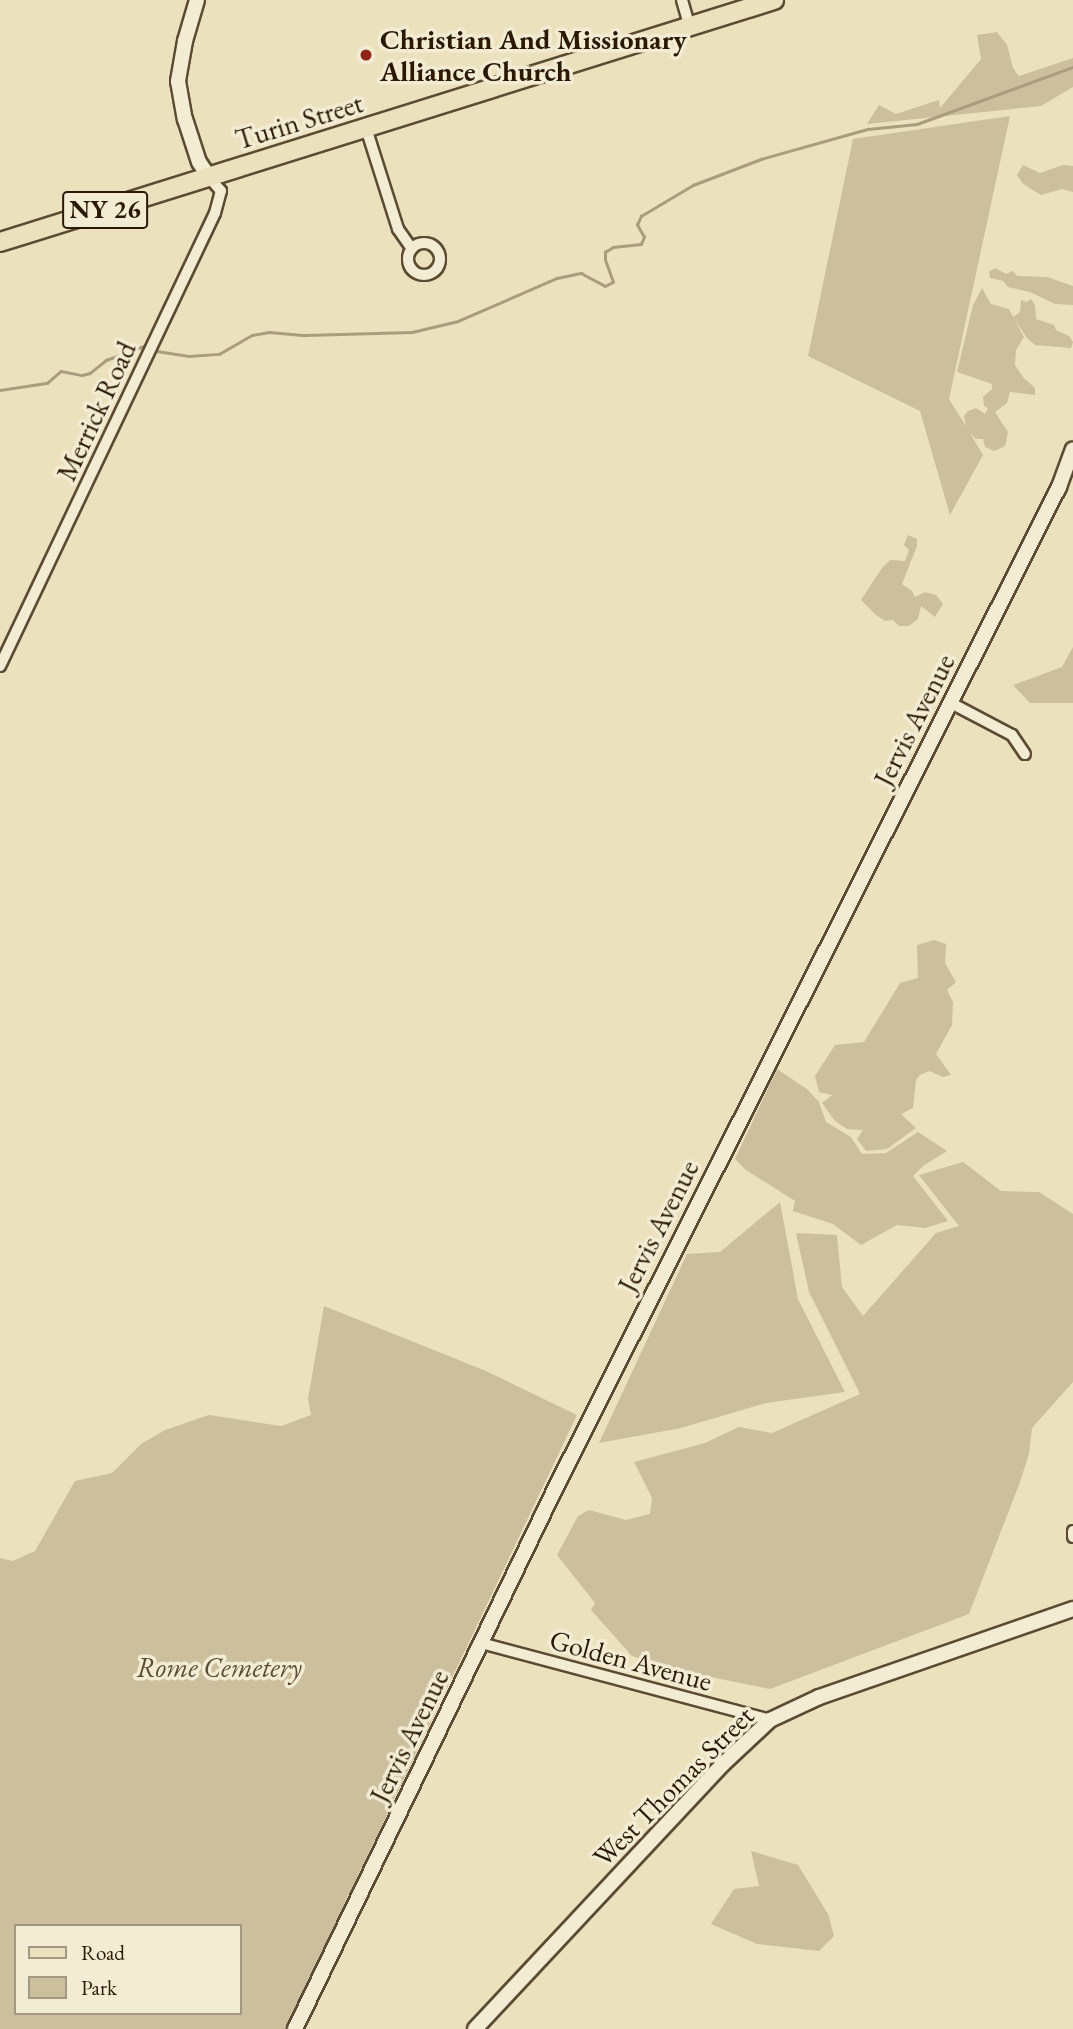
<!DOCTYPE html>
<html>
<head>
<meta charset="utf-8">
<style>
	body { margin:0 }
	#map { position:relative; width:1073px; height:2029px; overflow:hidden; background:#ece1bd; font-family:"EB Garamond",serif }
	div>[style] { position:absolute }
	.green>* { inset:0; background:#cbbf9e }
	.stream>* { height:2.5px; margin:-1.25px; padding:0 1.25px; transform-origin:1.25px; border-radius:1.25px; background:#aa9d7e }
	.roads { filter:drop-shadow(2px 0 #5b4b32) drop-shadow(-2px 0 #5b4b32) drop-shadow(0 2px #5b4b32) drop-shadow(0 -2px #5b4b32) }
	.minor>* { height:10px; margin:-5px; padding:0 5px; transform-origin:5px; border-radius:5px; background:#f3ecd4 }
	.minor>.ring { margin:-5px; padding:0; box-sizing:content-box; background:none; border:10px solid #f3ecd4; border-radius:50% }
	.tertiary>* { height:14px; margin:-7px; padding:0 7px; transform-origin:7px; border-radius:7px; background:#f3ecd4 }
	.primary>* { height:18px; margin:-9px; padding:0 9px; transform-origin:9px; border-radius:9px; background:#ece1bd }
	.dots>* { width:19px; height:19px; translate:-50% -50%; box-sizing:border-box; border:4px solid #f3ecd4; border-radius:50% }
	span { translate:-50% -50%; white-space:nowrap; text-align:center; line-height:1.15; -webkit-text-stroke:7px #f3ecd4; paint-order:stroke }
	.shield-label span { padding:2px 5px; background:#f3ecd4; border:2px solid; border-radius:5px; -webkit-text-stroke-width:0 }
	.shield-label { font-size:26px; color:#2b1904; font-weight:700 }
	.poi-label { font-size:28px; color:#2b1904; font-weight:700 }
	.left { translate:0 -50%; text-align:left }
	.street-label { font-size:28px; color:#2b1904 }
	.park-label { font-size:28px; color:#5b4b32; font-style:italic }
	.legend { position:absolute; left:14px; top:1924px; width:228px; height:91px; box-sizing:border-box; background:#f3ecd4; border:2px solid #a39881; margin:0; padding:9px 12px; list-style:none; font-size:21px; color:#2b1904 }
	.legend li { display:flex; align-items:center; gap:14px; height:35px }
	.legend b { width:35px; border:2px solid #a39881 }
</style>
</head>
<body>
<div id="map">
	<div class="green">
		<i style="clip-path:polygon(997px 32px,1007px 45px,1013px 68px,1019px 76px,1073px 58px,1073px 87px,1041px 106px,867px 124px,879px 105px,896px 114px,939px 100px,940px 108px,981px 59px,977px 35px)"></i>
		<i style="clip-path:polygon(1010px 116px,949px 399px,966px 426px,964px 416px,968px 411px,976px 408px,985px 414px,988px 408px,984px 406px,983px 397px,992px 389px,992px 384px,957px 372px,973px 305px,982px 288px,991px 304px,1009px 309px,1024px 337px,1016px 350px,1015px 365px,1023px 377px,1035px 388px,1035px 395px,1010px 392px,1007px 403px,995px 412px,1008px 432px,1005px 446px,994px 451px,985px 447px,983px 439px,976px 439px,970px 433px,983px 455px,950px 515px,920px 411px,808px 356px,853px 139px)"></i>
		<i style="clip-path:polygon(1023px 165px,1040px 173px,1063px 165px,1073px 166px,1073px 192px,1062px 189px,1041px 195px,1023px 184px,1017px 175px)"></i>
		<i style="clip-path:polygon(995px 268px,1006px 274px,1013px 271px,1017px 276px,1047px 277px,1073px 286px,1073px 305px,1055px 304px,1030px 292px,1008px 287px,1003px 281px,990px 278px,989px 272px)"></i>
		<i style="clip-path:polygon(1031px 299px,1035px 305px,1036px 319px,1054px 325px,1056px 330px,1069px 336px,1073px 342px,1071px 348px,1035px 345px,1027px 338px,1013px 317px,1020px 312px,1021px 300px,1027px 302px)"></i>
		<i style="clip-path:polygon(908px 535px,917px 539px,917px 546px,902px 584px,912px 591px,915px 597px,925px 592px,936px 595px,943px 604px,935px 617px,921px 606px,918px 619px,909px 626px,899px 626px,893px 620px,885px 621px,876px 615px,861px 600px,882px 568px,890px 560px,905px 561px,909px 550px,904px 545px)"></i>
		<i style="clip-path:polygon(1073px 647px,1073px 703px,1030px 703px,1013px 685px,1062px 667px)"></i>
		<i style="clip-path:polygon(934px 940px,946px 944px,945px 963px,956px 982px,947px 990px,953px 1002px,952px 1025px,936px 1054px,951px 1075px,943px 1077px,929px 1071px,920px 1075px,916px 1080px,913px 1108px,901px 1114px,916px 1128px,887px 1149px,866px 1151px,857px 1139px,863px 1130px,847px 1129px,835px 1121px,822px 1103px,832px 1095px,819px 1092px,815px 1076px,835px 1045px,864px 1042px,900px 983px,918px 978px,917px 945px)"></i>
		<i style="clip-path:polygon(777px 1069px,807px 1089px,819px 1102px,826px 1122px,851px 1137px,862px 1154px,886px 1153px,918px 1132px,947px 1151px,923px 1166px,913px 1176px,948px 1221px,925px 1228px,897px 1225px,861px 1245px,833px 1224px,793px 1211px,795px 1201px,746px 1170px,735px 1159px)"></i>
		<i style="clip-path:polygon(963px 1162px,1001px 1191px,1039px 1192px,1073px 1214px,1073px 1382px,1032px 1428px,1029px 1454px,1020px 1482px,969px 1614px,770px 1689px,671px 1669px,632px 1656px,591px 1610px,595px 1603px,557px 1555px,578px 1516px,589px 1510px,626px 1520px,650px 1514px,652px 1498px,634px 1462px,705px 1443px,739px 1427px,772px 1433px,860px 1394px,809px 1292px,796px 1233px,837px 1235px,842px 1287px,863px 1316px,936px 1233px,959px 1226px,919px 1175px)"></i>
		<i style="clip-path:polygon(780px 1202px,798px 1299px,845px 1392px,766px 1403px,681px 1428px,599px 1443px,687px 1254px,720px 1252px)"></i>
		<i style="clip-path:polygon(evenodd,324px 1306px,486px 1371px,577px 1415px,285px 2029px,0 2029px,0 1558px,13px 1561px,35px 1551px,75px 1481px,112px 1473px,141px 1444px,165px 1430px,209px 1415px,281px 1426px,311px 1415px,308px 1399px,324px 1306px,16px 1926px,240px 1926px,240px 2013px,16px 2013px,16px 1926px)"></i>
		<i style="clip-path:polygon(751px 1851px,798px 1865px,828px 1914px,834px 1936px,819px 1951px,757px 1944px,711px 1924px,734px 1889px,759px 1886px)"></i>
	</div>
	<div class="stream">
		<i style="left:157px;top:351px;width:32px;rotate:9deg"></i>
		<i style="left:189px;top:356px;width:30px;rotate:-4deg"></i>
		<i style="left:219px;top:354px;width:38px;rotate:-30deg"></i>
		<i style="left:252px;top:335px;width:17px;rotate:-10deg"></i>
		<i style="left:269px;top:332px;width:36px;rotate:5deg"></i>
		<i style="left:305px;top:335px;width:107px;rotate:-1.6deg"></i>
		<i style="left:412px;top:332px;width:47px;rotate:-13.4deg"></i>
		<i style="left:458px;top:321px;width:108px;rotate:-23.5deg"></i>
		<i style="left:557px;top:278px;width:25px;rotate:-12deg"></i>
		<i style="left:581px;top:273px;width:27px;rotate:28deg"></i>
		<i style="left:605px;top:286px;width:9px;rotate:-27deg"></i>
		<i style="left:613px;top:282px;width:23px;rotate:-110deg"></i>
		<i style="left:605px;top:260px;width:8px;rotate:-90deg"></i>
		<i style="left:605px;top:252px;width:9px;rotate:-32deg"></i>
		<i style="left:613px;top:247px;width:28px;rotate:-6deg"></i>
		<i style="left:641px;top:244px;width:8px;rotate:-67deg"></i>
		<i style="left:644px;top:237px;width:14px;rotate:-120deg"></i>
		<i style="left:637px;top:225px;width:10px;rotate:-66deg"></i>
		<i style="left:641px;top:216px;width:61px;rotate:-30.8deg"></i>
		<i style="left:693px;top:185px;width:73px;rotate:-20.9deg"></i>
		<i style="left:761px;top:159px;width:111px;rotate:-15.7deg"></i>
		<i style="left:868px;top:129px;width:49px;rotate:-5.8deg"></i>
		<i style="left:917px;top:124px;width:166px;rotate:-20.1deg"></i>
		<i style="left:0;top:390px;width:48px;rotate:-8.5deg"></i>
		<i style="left:47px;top:383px;width:18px;rotate:-41deg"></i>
		<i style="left:61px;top:371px;width:21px;rotate:11deg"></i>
		<i style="left:82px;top:375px;width:8px;rotate:-14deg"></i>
		<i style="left:90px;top:373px;width:21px;rotate:-39deg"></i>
		<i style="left:106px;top:360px;width:40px;rotate:-20.2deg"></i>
	</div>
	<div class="roads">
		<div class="minor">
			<i style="left:682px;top:0;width:26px;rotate:74deg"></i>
			<i style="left:366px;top:128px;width:106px;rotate:72.4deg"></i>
			<i style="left:398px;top:229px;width:24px;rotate:55deg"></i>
			<i class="ring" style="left:408px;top:243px;width:22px;height:22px"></i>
			<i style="left:0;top:666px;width:501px;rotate:-64.61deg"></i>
			<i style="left:215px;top:213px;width:23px;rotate:-75deg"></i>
			<i style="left:221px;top:191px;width:18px;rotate:-131deg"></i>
			<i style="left:951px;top:703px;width:69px;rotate:27.7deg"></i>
			<i style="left:1012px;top:735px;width:23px;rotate:56deg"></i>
			<i style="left:1073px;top:1531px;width:6px;rotate:90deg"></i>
			<i style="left:481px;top:1643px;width:299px;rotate:14.9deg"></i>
		</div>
		<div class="tertiary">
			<i style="left:197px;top:0;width:43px;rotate:106.3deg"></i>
			<i style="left:185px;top:41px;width:41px;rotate:99.9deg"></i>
			<i style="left:178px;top:81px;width:39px;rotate:80deg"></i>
			<i style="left:185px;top:119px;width:45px;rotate:72deg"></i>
			<i style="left:199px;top:162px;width:18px;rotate:56deg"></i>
			<i style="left:295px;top:2029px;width:597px;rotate:-64.29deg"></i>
			<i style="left:554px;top:1491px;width:1124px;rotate:-63.3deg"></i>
			<i style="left:1059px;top:487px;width:40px;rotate:-69.8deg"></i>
			<i style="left:475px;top:2029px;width:362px;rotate:-46.9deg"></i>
			<i style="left:722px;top:1765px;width:66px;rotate:-43.2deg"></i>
			<i style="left:770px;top:1720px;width:54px;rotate:-25.1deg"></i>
			<i style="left:819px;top:1697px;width:269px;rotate:-19.1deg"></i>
		</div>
		<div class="primary">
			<i style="left:0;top:242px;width:811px;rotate:-17.36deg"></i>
		</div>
	</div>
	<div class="dots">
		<i style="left:366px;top:55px;background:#8f2418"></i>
	</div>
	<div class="shield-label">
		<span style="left:105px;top:210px">NY 26</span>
	</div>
	<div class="poi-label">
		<span class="left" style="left:380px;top:55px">Christian And Missionary<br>Alliance Church</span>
	</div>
	<div class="street-label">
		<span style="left:299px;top:121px;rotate:-17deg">Turin Street</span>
		<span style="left:96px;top:411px;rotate:-65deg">Merrick Road</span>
		<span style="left:914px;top:720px;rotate:-63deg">Jervis Avenue</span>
		<span style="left:658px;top:1226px;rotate:-63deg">Jervis Avenue</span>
		<span style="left:631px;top:1660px;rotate:15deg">Golden Avenue</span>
		<span style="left:409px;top:1736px;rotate:-64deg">Jervis Avenue</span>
		<span style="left:673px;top:1786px;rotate:-45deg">West Thomas Street</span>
	</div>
	<div class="park-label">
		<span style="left:219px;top:1667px">Rome Cemetery</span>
	</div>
	<ul class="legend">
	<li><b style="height:9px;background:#ece1bd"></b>Road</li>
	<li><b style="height:19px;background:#cbbf9e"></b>Park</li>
	</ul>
</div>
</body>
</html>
